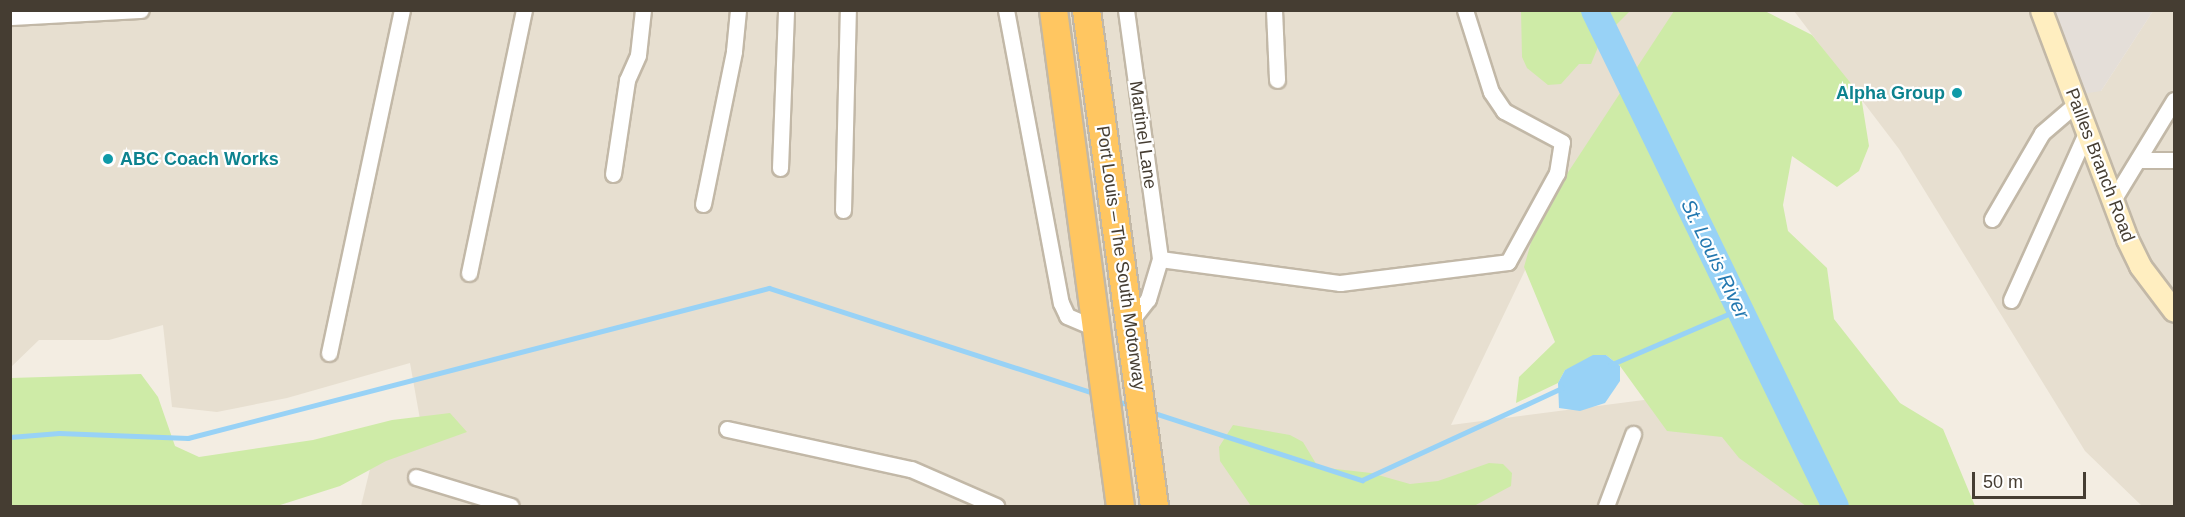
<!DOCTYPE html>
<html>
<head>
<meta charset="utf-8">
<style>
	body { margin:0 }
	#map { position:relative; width:2185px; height:517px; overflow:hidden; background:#f3ede2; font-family:Arial,sans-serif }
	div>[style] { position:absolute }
	.residential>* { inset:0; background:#e7dfd0 }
	.industrial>* { inset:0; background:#e4ded8 }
	.green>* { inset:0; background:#ceeba7 }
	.water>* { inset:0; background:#98d2f6 }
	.stream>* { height:4.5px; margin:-2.25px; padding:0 2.25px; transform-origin:2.25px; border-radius:2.25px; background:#98d2f6 }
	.river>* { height:27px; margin:-13.5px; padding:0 13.5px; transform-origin:13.5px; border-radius:13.5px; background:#98d2f6 }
	.roads { filter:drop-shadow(2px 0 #c2b8a7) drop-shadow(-2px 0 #c2b8a7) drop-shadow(0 2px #c2b8a7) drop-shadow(0 -2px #c2b8a7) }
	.street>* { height:15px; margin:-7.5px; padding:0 7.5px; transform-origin:7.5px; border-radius:7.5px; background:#fff }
	.secondary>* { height:21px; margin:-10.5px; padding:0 10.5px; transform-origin:10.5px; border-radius:10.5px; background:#ffeec0 }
	.highway>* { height:27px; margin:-13.5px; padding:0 13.5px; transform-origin:13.5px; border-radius:13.5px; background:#ffc661 }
	.dots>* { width:16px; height:16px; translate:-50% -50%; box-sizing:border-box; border:3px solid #fff; border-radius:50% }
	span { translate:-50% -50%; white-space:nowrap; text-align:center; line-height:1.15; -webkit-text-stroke:4.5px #fff; paint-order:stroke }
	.culture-label { font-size:18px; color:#0d838f; font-weight:700 }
	.right { translate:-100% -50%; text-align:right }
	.left { translate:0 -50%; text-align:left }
	.street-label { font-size:18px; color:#453d32 }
	.water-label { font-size:20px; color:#2378b0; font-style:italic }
	.frame { position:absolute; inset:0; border:12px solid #453d32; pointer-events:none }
	.scale { position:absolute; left:1972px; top:472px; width:114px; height:27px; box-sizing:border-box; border:3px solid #453d32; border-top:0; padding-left:8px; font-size:18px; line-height:21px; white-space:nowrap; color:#453d32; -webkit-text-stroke:4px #fff; paint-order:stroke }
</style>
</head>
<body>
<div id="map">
	<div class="residential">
		<i style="clip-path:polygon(10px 11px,1687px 11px,1539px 241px,1451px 425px,1667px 397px,1850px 506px,361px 506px,378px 436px,421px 425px,410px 363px,287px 398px,217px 412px,172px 407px,163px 325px,109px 340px,39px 340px,11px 367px)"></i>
		<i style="clip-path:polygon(1794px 11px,2050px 11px,2101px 91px,2153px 11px,2174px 11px,2174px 506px,2142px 506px,2085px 451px,1899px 149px)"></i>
	</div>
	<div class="industrial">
		<i style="clip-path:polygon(2050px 11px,2153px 11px,2101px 91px,2082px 94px)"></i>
	</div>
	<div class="green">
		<i style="clip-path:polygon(1521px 11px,1521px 10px,1630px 11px,1601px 40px,1591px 64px,1579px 64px,1561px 84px,1548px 85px,1527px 68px,1522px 57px)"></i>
		<i style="clip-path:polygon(1674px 11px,1765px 11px,1812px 35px,1861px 96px,1869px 146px,1859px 171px,1837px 187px,1792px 156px,1783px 205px,1788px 231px,1827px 268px,1834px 319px,1900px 403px,1943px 429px,1975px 506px,1806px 506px,1739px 458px,1722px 437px,1667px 431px,1620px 366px,1606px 355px,1565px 370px,1558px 383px,1516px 403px,1519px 377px,1555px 342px,1524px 267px,1538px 218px)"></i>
		<i style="clip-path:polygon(141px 374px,158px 397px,175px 446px,199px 457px,313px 440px,392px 420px,450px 413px,467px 432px,386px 461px,340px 486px,277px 506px,11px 506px,11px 378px)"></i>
		<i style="clip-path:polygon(1233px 425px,1290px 435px,1303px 442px,1318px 467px,1371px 473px,1410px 484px,1438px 481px,1489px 463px,1503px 464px,1512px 473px,1511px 486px,1474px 506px,1251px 506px,1220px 461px,1219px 447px)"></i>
	</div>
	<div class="water">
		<i style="clip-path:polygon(1593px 355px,1606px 355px,1620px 366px,1620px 381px,1605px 403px,1580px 411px,1559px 408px,1558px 383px,1565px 370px)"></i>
	</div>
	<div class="stream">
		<i style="left:1610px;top:365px;width:142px;rotate:-23.3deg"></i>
		<i style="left:1114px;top:400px;width:19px;rotate:18deg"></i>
		<i style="left:1151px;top:412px;width:222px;rotate:17.9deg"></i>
		<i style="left:1362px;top:480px;width:220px;rotate:-24.7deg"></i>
		<i style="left:10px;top:437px;width:49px;rotate:-4.7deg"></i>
		<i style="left:59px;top:433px;width:129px;rotate:2.2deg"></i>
		<i style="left:188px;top:438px;width:600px;rotate:-14.48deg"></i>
		<i style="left:769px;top:288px;width:342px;rotate:17.9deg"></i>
	</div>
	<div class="river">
		<i style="left:1594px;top:10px;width:551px;rotate:64.09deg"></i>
	</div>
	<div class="roads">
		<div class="street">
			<i style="left:1006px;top:10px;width:298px;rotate:79.4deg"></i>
			<i style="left:1061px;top:303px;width:14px;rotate:65deg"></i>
			<i style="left:1067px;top:316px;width:30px;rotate:23deg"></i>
			<i style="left:1126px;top:10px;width:251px;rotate:82.2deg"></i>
			<i style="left:1160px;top:259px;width:42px;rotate:106.7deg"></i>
			<i style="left:1148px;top:299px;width:31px;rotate:128deg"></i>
			<i style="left:1274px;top:10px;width:70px;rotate:87.5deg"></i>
			<i style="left:10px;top:17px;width:131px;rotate:-3.1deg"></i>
			<i style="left:2138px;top:160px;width:36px"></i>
			<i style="left:780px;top:168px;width:158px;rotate:-87.8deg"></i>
			<i style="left:613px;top:174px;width:95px;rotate:-81.5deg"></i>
			<i style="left:627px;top:80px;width:27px;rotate:-66deg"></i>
			<i style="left:638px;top:55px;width:45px;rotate:-83.7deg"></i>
			<i style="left:2113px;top:200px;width:117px;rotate:-58.6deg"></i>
			<i style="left:703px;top:204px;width:156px;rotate:-78.5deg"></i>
			<i style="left:734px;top:51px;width:41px;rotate:-84.4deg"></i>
			<i style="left:843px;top:210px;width:200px;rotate:-88.6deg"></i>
			<i style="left:1992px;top:219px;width:99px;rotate:-59.8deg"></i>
			<i style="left:2042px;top:133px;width:46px;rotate:-40.6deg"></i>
			<i style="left:1160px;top:259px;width:182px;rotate:7.6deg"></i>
			<i style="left:1340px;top:283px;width:169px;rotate:-7.1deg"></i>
			<i style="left:1508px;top:262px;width:102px;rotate:-61.2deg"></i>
			<i style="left:1557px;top:173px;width:31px;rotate:-81deg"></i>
			<i style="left:1562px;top:142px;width:66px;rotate:-151.9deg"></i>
			<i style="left:1504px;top:111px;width:23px;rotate:-124deg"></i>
			<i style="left:1491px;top:92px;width:86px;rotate:-107.6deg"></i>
			<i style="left:469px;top:273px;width:269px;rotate:-78.2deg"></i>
			<i style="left:2011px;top:300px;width:185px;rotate:-65.8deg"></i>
			<i style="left:329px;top:353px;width:351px;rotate:-78deg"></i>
			<i style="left:727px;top:429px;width:188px;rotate:12.3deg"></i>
			<i style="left:911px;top:469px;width:93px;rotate:23.5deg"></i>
			<i style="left:416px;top:477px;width:99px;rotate:17deg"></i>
			<i style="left:1606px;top:506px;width:77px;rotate:-69.4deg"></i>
		</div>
		<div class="secondary">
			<i style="left:2041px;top:10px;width:245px;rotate:69.4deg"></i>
			<i style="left:2127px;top:239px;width:30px;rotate:64deg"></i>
			<i style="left:2140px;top:266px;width:56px;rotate:52.9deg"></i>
		</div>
		<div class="highway">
			<i style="left:1053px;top:10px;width:501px;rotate:82.31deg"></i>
			<i style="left:1086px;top:10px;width:501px;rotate:82.19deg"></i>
		</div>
	</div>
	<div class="dots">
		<i style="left:1957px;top:93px;background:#0f9aa8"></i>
		<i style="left:108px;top:159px;background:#0f9aa8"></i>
	</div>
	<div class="culture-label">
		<span class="right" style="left:1945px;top:93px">Alpha Group</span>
		<span class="left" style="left:120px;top:159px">ABC Coach Works</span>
	</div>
	<div class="street-label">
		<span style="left:1143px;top:135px;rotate:82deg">Martinel Lane</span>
		<span style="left:2100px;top:165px;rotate:69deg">Pailles Branch Road</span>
		<span style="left:1121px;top:258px;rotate:82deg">Port Louis – The South Motorway</span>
	</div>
	<div class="water-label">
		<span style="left:1715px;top:259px;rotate:64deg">St. Louis River</span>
	</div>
	<div class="frame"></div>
	<div class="scale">50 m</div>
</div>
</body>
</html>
